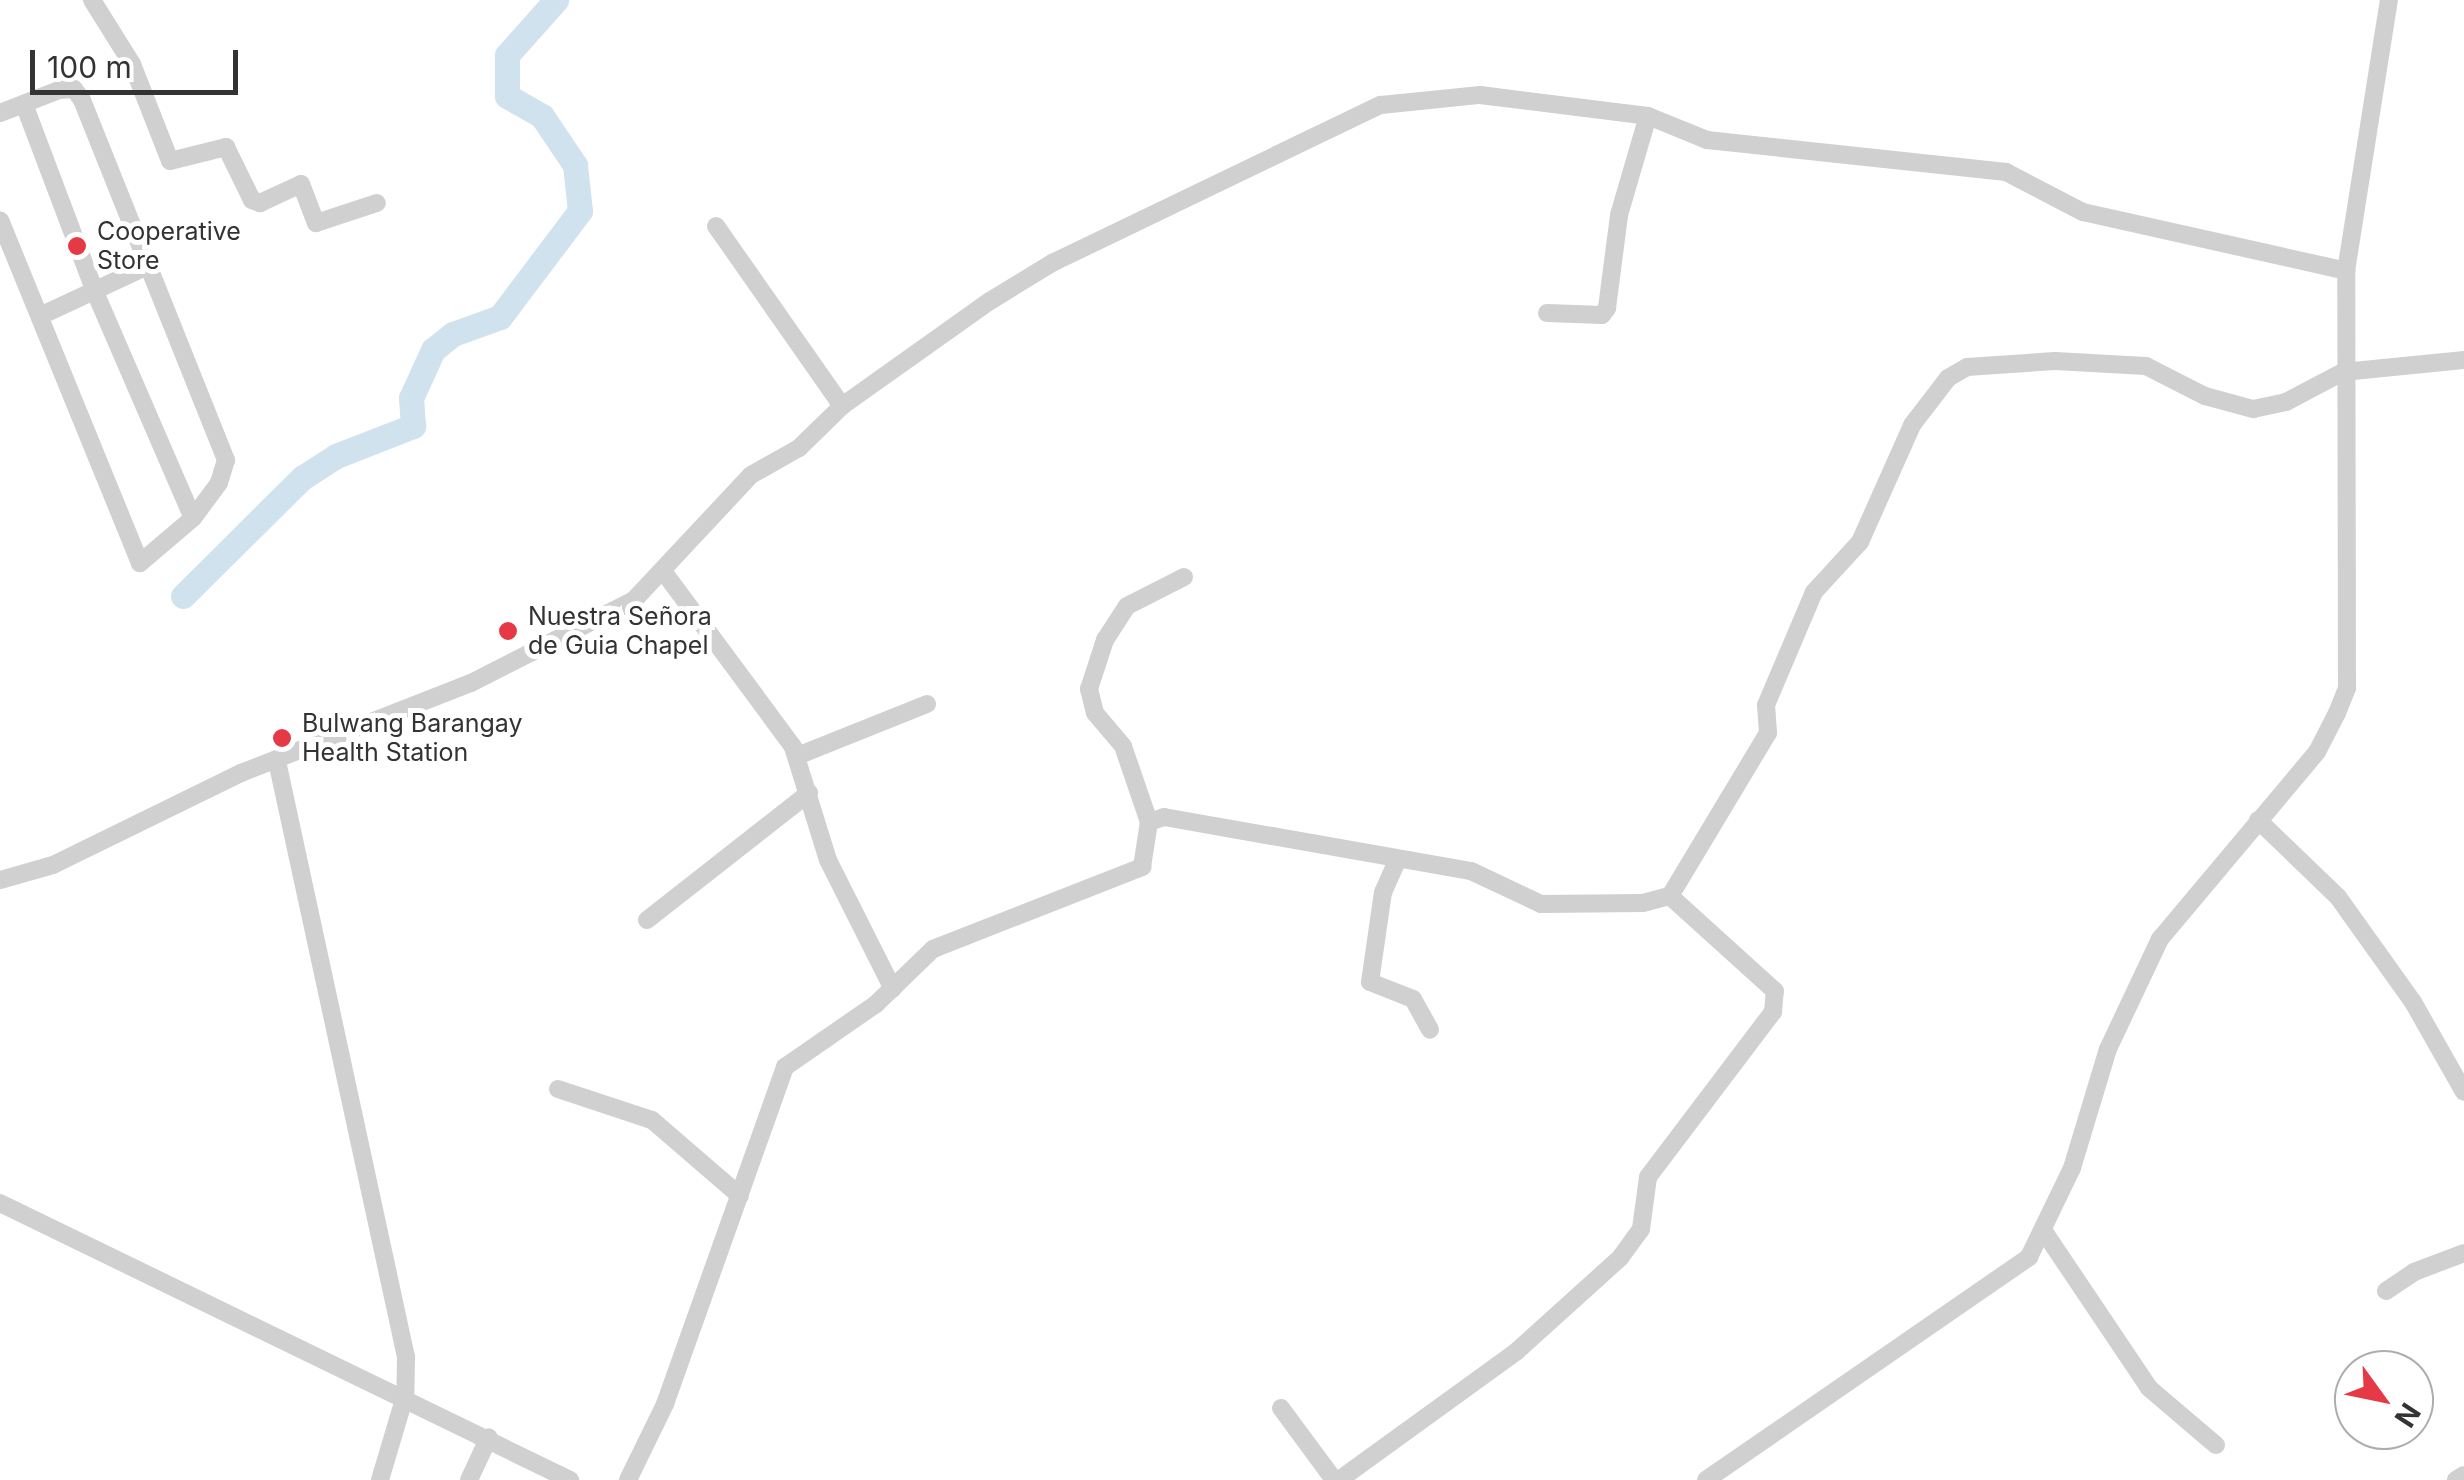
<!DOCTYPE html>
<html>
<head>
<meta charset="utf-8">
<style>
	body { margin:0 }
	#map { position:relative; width:2464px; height:1480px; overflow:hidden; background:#fff; font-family:Inter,sans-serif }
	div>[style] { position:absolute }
	.river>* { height:25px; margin:-12.5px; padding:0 12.5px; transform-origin:12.5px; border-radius:12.5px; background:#cfe2ee }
	.minor>* { height:18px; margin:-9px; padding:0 9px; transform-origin:9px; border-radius:9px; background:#d0d0d0 }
	.dots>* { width:28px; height:28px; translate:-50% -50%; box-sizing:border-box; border:5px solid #fff; border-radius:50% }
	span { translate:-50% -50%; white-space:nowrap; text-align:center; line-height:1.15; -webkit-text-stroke:10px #fff; paint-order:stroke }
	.poi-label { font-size:25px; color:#333 }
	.left { translate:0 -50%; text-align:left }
	.north { position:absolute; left:2334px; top:1350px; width:100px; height:100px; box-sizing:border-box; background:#fff; border:2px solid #adadad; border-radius:50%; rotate:123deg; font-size:28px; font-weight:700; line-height:40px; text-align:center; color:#333 }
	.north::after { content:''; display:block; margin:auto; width:35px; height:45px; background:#e63946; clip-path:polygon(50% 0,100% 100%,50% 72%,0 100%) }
	.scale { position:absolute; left:30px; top:50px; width:208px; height:45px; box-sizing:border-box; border:5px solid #333; border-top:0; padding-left:12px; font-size:30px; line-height:35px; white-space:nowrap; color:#333; -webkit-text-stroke:8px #fff; paint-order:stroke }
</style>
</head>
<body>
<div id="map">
	<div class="river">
		<i style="left:183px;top:596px;width:168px;rotate:-44.8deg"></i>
		<i style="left:302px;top:478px;width:40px;rotate:-32.9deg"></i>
		<i style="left:336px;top:456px;width:83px;rotate:-21.3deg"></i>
		<i style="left:413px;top:426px;width:28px;rotate:-94deg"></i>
		<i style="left:411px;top:398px;width:53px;rotate:-65.4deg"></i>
		<i style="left:433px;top:350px;width:26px;rotate:-39deg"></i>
		<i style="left:453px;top:334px;width:50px;rotate:-19.9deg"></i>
		<i style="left:500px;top:317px;width:133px;rotate:-53deg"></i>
		<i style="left:580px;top:211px;width:46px;rotate:-96.2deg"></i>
		<i style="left:575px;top:165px;width:59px;rotate:-124deg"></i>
		<i style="left:542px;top:116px;width:40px;rotate:-150.3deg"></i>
		<i style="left:507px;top:96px;width:41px;rotate:-90deg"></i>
		<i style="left:507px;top:55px;width:74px;rotate:-48.3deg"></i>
	</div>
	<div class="minor">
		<i style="left:92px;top:0;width:75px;rotate:58deg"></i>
		<i style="left:132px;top:64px;width:104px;rotate:68.6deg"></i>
		<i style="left:170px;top:161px;width:58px;rotate:-14deg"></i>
		<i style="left:226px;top:147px;width:59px;rotate:63.9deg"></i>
		<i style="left:252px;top:200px;width:9px;rotate:21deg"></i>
		<i style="left:260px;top:203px;width:45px;rotate:-24.9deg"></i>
		<i style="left:301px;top:184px;width:42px;rotate:69deg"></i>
		<i style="left:316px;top:223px;width:64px;rotate:-18.2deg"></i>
		<i style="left:24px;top:104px;width:201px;rotate:69.3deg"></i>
		<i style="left:95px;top:292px;width:246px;rotate:66.6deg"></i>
		<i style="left:0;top:113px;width:63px;rotate:-21.3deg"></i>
		<i style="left:59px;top:90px;width:15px;rotate:-4deg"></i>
		<i style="left:74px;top:89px;width:14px;rotate:54deg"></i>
		<i style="left:82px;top:100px;width:388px;rotate:68.2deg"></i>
		<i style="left:226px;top:460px;width:24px;rotate:107deg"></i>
		<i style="left:219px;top:483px;width:44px;rotate:126.6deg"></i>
		<i style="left:193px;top:518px;width:70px;rotate:139.7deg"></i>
		<i style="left:140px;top:563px;width:370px;rotate:-112.2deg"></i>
		<i style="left:716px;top:226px;width:220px;rotate:55deg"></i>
		<i style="left:1547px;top:313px;width:55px;rotate:2.1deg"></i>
		<i style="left:1602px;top:315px;width:9px;rotate:-54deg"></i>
		<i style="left:1607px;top:308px;width:94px;rotate:-82.6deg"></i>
		<i style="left:1619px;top:215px;width:103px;rotate:-73.7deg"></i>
		<i style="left:40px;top:316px;width:116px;rotate:-25deg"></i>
		<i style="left:663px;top:571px;width:219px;rotate:53.5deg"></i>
		<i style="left:793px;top:747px;width:118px;rotate:72.8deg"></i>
		<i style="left:828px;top:860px;width:144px;rotate:63.3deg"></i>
		<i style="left:797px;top:756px;width:140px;rotate:-21.8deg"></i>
		<i style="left:277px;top:761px;width:610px;rotate:77.79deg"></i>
		<i style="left:406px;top:1357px;width:39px;rotate:91deg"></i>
		<i style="left:405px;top:1396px;width:88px;rotate:106.6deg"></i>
		<i style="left:2258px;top:820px;width:111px;rotate:43.9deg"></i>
		<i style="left:2338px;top:897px;width:129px;rotate:54.5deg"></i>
		<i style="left:2413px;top:1002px;width:103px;rotate:60.5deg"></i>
		<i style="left:1149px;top:822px;width:80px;rotate:-108.9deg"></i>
		<i style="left:1123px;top:746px;width:43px;rotate:-130.3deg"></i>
		<i style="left:1095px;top:713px;width:25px;rotate:-104deg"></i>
		<i style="left:1089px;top:689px;width:52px;rotate:-71.9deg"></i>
		<i style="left:1105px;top:640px;width:40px;rotate:-57.1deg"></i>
		<i style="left:1127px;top:606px;width:64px;rotate:-27deg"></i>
		<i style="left:1397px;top:861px;width:34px;rotate:114deg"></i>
		<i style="left:1383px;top:892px;width:91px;rotate:98.2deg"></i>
		<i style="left:1370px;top:982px;width:46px;rotate:21.6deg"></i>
		<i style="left:1413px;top:999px;width:35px;rotate:61deg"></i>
		<i style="left:0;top:880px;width:55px;rotate:-15.8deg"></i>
		<i style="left:53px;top:865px;width:209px;rotate:-26.1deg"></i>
		<i style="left:241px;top:773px;width:247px;rotate:-21.4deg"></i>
		<i style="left:471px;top:683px;width:183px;rotate:-27deg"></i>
		<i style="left:634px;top:600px;width:171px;rotate:-46.9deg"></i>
		<i style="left:751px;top:475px;width:55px;rotate:-29.4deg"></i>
		<i style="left:799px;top:448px;width:60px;rotate:-44.3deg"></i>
		<i style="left:842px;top:406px;width:181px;rotate:-35.4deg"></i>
		<i style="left:990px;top:301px;width:73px;rotate:-31.5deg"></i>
		<i style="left:1052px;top:263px;width:365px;rotate:-25.7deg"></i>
		<i style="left:1381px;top:105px;width:100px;rotate:-5.8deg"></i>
		<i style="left:1480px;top:95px;width:169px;rotate:7.1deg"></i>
		<i style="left:1648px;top:116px;width:64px;rotate:22.1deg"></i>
		<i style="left:1707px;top:140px;width:301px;rotate:6.1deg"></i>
		<i style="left:2006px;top:172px;width:87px;rotate:27.5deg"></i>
		<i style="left:2083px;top:212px;width:270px;rotate:12.6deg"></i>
		<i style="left:647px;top:920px;width:206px;rotate:-38.1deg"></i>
		<i style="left:558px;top:1089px;width:99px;rotate:18.3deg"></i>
		<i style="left:652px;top:1120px;width:116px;rotate:40.8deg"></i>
		<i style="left:0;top:1203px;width:634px;rotate:25.92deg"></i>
		<i style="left:2045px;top:1233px;width:187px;rotate:56.1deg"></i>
		<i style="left:2149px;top:1388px;width:88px;rotate:40.4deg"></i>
		<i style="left:2386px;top:1291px;width:34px;rotate:-34deg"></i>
		<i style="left:2414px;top:1272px;width:53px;rotate:-20.8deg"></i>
		<i style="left:1281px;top:1408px;width:89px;rotate:53.6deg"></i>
		<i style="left:469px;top:1480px;width:47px;rotate:-65.1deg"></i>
		<i style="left:628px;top:1480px;width:85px;rotate:-64deg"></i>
		<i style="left:665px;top:1404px;width:358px;rotate:-70.4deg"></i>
		<i style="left:785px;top:1067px;width:111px;rotate:-34.7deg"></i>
		<i style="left:876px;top:1004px;width:79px;rotate:-44deg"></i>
		<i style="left:933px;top:949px;width:225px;rotate:-21.4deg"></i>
		<i style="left:1142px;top:867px;width:46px;rotate:-81.2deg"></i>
		<i style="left:1149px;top:822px;width:16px;rotate:-18deg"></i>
		<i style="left:1164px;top:817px;width:312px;rotate:10deg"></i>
		<i style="left:1471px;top:871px;width:77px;rotate:25.2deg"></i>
		<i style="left:1541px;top:904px;width:102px;rotate:-0.6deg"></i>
		<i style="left:1643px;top:903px;width:28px;rotate:-15deg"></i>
		<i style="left:1670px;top:896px;width:190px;rotate:-59deg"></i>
		<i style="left:1768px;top:733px;width:28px;rotate:-94deg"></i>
		<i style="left:1766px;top:705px;width:123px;rotate:-67deg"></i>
		<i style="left:1814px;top:592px;width:68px;rotate:-47.4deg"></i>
		<i style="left:1860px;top:542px;width:128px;rotate:-66deg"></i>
		<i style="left:1912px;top:425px;width:59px;rotate:-52.5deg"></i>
		<i style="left:1948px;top:378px;width:22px;rotate:-30deg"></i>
		<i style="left:1967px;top:367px;width:88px;rotate:-3.9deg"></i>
		<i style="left:2055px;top:361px;width:91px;rotate:3.1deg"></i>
		<i style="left:2146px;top:366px;width:66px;rotate:27deg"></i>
		<i style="left:2205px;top:396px;width:50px;rotate:15.2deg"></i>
		<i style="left:2253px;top:409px;width:34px;rotate:-12deg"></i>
		<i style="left:2286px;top:402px;width:64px;rotate:-27.8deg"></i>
		<i style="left:2343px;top:372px;width:122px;rotate:-5.7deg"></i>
		<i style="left:1339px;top:1480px;width:220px;rotate:-35.9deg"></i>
		<i style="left:1517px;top:1351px;width:139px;rotate:-42.1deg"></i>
		<i style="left:1620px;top:1258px;width:36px;rotate:-54deg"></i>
		<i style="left:1641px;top:1229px;width:52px;rotate:-82.3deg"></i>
		<i style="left:1648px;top:1177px;width:207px;rotate:-52.9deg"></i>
		<i style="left:1773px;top:1012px;width:21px;rotate:-85deg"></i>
		<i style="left:1775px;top:991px;width:142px;rotate:-137.9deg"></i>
		<i style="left:1706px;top:1480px;width:393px;rotate:-34.6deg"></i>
		<i style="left:2029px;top:1257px;width:99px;rotate:-64.2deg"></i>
		<i style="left:2072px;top:1168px;width:124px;rotate:-73.2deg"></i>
		<i style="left:2108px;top:1049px;width:122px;rotate:-64.7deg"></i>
		<i style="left:2160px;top:939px;width:244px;rotate:-50deg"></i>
		<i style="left:2317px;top:752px;width:44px;rotate:-62.9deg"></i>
		<i style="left:2337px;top:713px;width:27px;rotate:-68deg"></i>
		<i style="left:2347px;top:688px;width:417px;rotate:-90.1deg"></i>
		<i style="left:2346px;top:271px;width:274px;rotate:-81deg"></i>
		<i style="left:2456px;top:1480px;width:9px;rotate:-32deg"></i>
	</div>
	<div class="dots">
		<i style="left:77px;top:246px;background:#e63946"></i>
		<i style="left:508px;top:631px;background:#e63946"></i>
		<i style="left:282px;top:738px;background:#e63946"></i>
	</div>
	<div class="poi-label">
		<span class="left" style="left:97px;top:246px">Cooperative<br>Store</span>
		<span class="left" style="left:528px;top:631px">Nuestra Señora<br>de Guia Chapel</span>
		<span class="left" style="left:302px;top:738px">Bulwang Barangay<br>Health Station</span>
	</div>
	<div class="north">N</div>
	<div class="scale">100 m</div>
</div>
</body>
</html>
